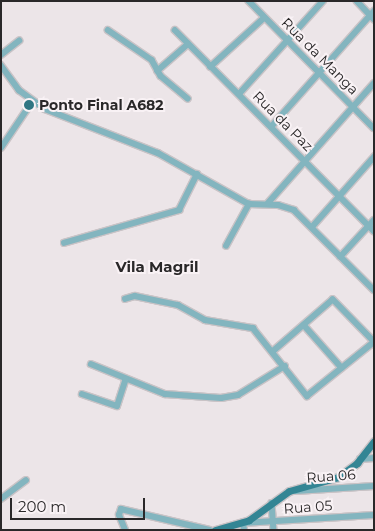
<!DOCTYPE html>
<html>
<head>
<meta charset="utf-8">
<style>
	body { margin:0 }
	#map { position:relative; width:375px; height:531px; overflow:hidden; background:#ece5e8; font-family:Montserrat,sans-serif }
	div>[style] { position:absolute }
	.roads { filter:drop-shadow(1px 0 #c9c3c6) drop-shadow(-1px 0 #c9c3c6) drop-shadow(0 1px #c9c3c6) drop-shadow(0 -1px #c9c3c6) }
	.minor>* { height:5.5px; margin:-2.75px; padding:0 2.75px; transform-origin:2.75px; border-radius:2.75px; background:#83b5bf }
	.major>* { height:7px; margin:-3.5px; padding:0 3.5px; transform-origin:3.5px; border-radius:3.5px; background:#338594 }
	.dots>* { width:14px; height:14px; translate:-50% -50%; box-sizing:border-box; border:2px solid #f9f2f5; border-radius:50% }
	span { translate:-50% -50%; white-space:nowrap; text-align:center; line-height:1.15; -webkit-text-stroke:4px #f9f2f5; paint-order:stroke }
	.street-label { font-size:14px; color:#2a2829 }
	.poi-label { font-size:14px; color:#2a2829; font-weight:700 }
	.left { translate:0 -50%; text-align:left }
	.neighbourhood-label { font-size:15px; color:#2a2829; font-weight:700 }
	.frame { position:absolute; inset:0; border:2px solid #2a2829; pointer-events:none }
	.scale { position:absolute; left:10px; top:498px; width:135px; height:22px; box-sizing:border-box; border:2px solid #2a2829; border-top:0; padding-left:6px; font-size:15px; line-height:18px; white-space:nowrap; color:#2a2829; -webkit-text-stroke:4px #f9f2f5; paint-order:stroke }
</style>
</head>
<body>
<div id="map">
	<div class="roads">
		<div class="minor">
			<i style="left:249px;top:1px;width:178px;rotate:45.5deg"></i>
			<i style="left:357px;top:1px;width:25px;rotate:47deg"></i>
			<i style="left:108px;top:30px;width:53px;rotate:34.3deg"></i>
			<i style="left:152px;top:60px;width:18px;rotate:61deg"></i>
			<i style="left:161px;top:76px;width:35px;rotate:40deg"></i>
			<i style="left:175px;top:30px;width:283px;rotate:45.3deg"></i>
			<i style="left:1px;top:55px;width:23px;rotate:-38deg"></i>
			<i style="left:1px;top:65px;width:31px;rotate:54deg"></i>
			<i style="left:19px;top:90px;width:32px;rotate:36deg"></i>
			<i style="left:45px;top:109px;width:121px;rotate:21.3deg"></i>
			<i style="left:158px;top:153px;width:104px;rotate:29.3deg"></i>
			<i style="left:249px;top:204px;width:29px;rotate:2deg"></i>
			<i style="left:278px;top:205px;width:17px;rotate:17deg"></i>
			<i style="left:294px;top:210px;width:113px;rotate:45deg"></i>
			<i style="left:210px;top:67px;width:73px;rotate:-42.2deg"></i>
			<i style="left:157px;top:71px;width:41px;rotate:-41.1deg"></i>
			<i style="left:239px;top:94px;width:125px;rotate:-47.9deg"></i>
			<i style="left:271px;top:127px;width:155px;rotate:-48.4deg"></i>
			<i style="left:1px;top:148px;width:55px;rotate:-56deg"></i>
			<i style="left:268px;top:203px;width:160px;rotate:-48.5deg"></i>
			<i style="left:312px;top:227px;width:94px;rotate:-48.5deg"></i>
			<i style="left:64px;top:243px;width:120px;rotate:-16deg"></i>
			<i style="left:179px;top:210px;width:40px;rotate:-63.4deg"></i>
			<i style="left:226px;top:246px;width:48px;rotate:-61.3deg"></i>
			<i style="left:340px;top:257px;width:50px;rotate:-47.4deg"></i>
			<i style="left:125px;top:299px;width:10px;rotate:-17deg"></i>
			<i style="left:135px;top:296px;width:44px;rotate:11.8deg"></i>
			<i style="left:178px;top:305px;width:31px;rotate:29deg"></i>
			<i style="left:205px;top:320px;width:49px;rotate:9.5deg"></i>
			<i style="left:253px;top:328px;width:87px;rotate:51.5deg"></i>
			<i style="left:307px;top:396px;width:86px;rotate:-38.9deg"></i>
			<i style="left:374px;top:342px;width:59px;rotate:-134.3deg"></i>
			<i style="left:333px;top:300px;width:78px;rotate:139.2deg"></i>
			<i style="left:304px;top:325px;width:57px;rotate:48.5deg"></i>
			<i style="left:91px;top:364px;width:80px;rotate:22.1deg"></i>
			<i style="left:165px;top:394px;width:56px;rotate:4.1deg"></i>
			<i style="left:221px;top:398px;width:17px;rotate:-10deg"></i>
			<i style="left:238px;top:395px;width:55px;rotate:-31.7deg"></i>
			<i style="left:82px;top:394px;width:37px;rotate:19deg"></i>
			<i style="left:117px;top:406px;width:28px;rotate:-72deg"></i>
			<i style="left:360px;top:459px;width:14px;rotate:-4deg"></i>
			<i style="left:296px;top:491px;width:78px;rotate:-3.7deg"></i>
			<i style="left:1px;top:499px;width:31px;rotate:-37deg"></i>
			<i style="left:272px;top:503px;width:27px;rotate:86deg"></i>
			<i style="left:125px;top:530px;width:16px;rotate:-112deg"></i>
			<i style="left:119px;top:515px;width:6px;rotate:-72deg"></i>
			<i style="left:121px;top:509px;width:91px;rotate:13.3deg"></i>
			<i style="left:244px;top:530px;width:7px;rotate:-98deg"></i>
			<i style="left:243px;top:523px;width:131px;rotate:-3.5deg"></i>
		</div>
		<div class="major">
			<i style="left:215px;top:530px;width:35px;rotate:-16deg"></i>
			<i style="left:249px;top:520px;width:49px;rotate:-35.9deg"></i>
			<i style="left:289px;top:491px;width:51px;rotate:-15.9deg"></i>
			<i style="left:338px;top:477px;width:24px;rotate:-36deg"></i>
			<i style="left:357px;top:463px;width:28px;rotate:-52deg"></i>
		</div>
	</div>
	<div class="dots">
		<i style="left:29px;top:105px;background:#307683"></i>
	</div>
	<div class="street-label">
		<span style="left:320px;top:56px;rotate:45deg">Rua da Manga</span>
		<span style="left:283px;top:121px;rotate:45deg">Rua da Paz</span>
		<span style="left:331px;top:476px;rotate:-4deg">Rua 06</span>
		<span style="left:308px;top:507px;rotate:-4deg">Rua 05</span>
	</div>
	<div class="poi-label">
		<span class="left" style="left:39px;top:105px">Ponto Final A682</span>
	</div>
	<div class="neighbourhood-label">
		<span style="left:157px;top:267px">Vila Magril</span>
	</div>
	<div class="frame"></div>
	<div class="scale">200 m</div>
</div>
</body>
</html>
